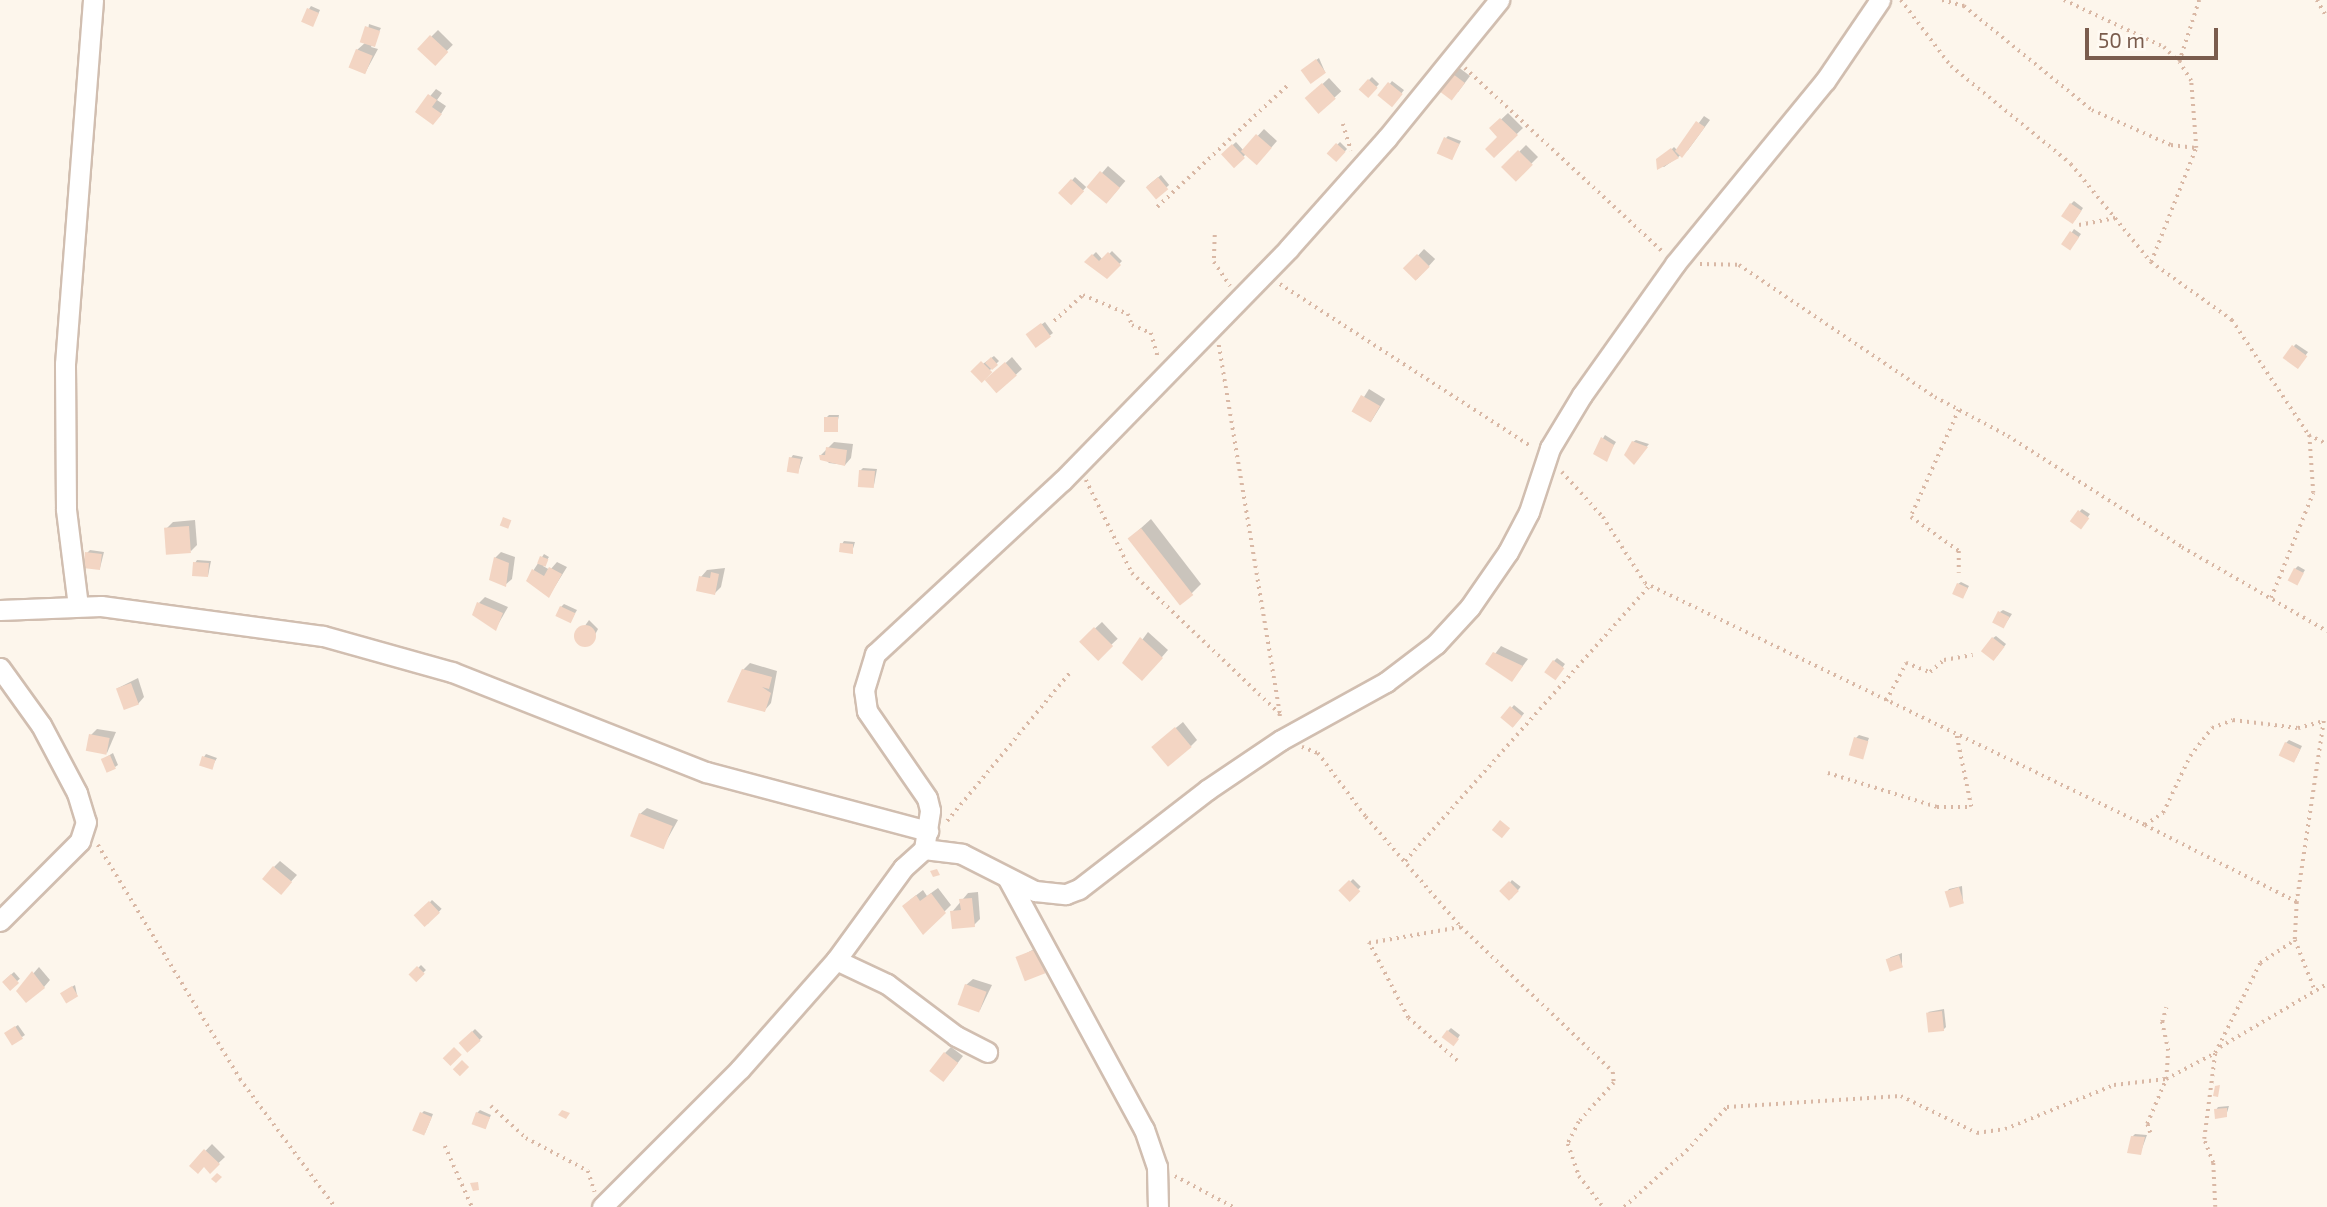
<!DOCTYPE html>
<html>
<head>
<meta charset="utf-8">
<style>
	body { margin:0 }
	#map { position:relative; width:2327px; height:1207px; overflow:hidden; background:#fdf6ec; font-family:"Exo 2",sans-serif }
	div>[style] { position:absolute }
	.shadow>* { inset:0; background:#0003; transform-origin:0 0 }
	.building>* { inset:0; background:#f3d5c3; transform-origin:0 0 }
	.round { border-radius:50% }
	.path>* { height:3.5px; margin-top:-1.75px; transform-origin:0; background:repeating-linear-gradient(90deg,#d9b8a5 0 2px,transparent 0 7px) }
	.roads { filter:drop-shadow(2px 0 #d1beb0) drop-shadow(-2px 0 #d1beb0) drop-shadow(0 2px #d1beb0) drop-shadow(0 -2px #d1beb0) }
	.minor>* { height:19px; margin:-9.5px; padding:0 9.5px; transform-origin:9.5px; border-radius:9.5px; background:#fff }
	span { translate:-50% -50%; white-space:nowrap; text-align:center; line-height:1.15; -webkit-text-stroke:5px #fffaf3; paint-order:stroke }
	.scale { position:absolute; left:2085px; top:28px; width:133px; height:32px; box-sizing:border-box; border:4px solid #7a5c4d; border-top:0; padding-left:9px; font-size:21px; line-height:24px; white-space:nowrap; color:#7a5c4d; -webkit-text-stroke:5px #fffaf3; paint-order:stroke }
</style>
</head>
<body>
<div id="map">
	<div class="shadow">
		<i style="clip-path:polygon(311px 6px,320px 10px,313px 25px,309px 9px)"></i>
		<i style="clip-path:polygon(369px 24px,381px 28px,371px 47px,378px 49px,365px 73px,357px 50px,366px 42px)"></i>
		<i style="left:438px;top:30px;width:21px;height:27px;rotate:45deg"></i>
		<i style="clip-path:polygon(1319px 58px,1325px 72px,1305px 68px)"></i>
		<i style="clip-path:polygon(1457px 66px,1470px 76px,1458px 92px,1438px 89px)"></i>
		<i style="left:1372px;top:77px;width:10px;height:16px;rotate:45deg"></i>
		<i style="left:1329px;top:78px;width:18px;height:30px;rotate:47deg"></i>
		<i style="left:1392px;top:81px;width:15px;height:18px;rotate:37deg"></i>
		<i style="clip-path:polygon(436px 89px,442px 93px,437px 100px,446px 106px,439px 117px,417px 112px)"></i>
		<i style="clip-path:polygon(1508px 113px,1523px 128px,1494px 156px,1500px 137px,1492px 128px)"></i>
		<i style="clip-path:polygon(1704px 116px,1710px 120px,1688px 150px,1664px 167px,1657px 164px,1674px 147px,1678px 151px)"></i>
		<i style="clip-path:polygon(1264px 129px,1277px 141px,1263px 157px,1246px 154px,1234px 166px,1223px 154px,1236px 142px,1244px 151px)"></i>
		<i style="clip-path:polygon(1448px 136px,1461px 141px,1452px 158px,1446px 138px)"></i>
		<i style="left:1340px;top:142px;width:10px;height:16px;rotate:45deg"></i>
		<i style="left:1526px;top:145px;width:17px;height:32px;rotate:45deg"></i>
		<i style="left:1108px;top:166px;width:23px;height:28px;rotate:41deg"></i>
		<i style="left:1161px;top:175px;width:13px;height:18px;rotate:51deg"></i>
		<i style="left:1075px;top:177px;width:15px;height:21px;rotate:42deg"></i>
		<i style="clip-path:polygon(2074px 201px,2083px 208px,2075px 220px,2071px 204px)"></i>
		<i style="clip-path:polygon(2074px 229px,2081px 234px,2073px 245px,2064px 244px)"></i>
		<i style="left:1424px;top:249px;width:15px;height:27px;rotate:42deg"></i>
		<i style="clip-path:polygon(1112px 251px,1122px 261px,1107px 277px,1086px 262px,1096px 252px,1103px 260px)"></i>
		<i style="clip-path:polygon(1045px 322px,1053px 333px,1036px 346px,1031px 332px)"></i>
		<i style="clip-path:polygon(2296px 344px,2308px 352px,2299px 364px,2294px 346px)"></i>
		<i style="clip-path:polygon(994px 356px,999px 361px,981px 379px,973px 371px)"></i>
		<i style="clip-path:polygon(1012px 357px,1022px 369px,997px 392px,994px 374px)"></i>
		<i style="left:1369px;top:389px;width:19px;height:27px;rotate:32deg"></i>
		<i style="clip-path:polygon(829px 415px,839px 415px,836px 430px,826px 418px)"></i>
		<i style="left:1605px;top:435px;width:13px;height:21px;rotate:32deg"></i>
		<i style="clip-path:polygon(1636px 440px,1649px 444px,1634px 462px,1633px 442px)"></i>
		<i style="clip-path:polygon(834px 442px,853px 444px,851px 458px,845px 465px,829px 463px,821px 455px)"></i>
		<i style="clip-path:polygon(793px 455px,803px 457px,798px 472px,791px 458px)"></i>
		<i style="clip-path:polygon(863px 468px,877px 469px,874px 485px,860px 471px)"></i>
		<i style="clip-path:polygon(2082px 509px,2090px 514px,2082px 525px,2080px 511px)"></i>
		<i style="clip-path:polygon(1151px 519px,1201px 584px,1191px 594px,1130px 538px)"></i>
		<i style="clip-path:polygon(195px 520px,197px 545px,191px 551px,166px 529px,173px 522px)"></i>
		<i style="clip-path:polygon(844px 541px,855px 542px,852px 552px,842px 544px)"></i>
		<i style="clip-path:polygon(90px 550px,104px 552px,100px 568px,87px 553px)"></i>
		<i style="clip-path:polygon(501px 552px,515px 557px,512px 579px,505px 585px,495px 558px)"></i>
		<i style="clip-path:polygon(544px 554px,549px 557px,543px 566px,550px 570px,557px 562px,567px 567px,549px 596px,533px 571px)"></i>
		<i style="clip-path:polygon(197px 560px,211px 561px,208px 576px,195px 563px)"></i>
		<i style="clip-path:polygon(2298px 566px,2305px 570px,2297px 583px,2295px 569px)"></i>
		<i style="clip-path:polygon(725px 568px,721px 587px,715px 593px,701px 577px,707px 570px)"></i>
		<i style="clip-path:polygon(1961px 582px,1969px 586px,1963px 597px,1958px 584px)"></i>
		<i style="clip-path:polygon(485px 597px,508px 607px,496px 628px,479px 603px)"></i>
		<i style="clip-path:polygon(564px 604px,577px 610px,570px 622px,561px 607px)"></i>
		<i style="clip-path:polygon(2003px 610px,2012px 614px,2004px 626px,2000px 612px)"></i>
		<i style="clip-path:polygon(589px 620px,598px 629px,589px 646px,575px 640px)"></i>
		<i style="left:1102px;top:622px;width:23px;height:28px;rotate:47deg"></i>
		<i style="clip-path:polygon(1148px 632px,1168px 650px,1149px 672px,1125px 663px)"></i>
		<i style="clip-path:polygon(1996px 636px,2006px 644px,1997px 656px,1993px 638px)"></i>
		<i style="clip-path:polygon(1501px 646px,1528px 659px,1512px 680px,1488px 663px)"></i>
		<i style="clip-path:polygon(1557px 658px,1565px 664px,1557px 675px,1554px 661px)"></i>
		<i style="clip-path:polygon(750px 663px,777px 671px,771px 703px,765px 710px,743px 670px)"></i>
		<i style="clip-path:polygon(138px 678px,144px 697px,138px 704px,118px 688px)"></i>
		<i style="left:1514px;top:705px;width:13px;height:17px;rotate:39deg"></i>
		<i style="clip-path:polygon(1183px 722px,1197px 740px,1191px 746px,1160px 741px)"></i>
		<i style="clip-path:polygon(97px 729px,116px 732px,107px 753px,91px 735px)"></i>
		<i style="clip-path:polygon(1859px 735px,1869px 738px,1862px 757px,1856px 738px)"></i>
		<i style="clip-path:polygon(2289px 740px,2302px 746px,2296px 758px,2286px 743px)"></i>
		<i style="clip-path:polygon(113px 753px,118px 765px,115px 767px,103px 759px)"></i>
		<i style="clip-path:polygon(206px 754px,217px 758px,211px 768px,204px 757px)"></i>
		<i style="clip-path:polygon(647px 808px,678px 820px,663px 847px,640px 814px)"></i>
		<i style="clip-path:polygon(280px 861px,297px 875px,287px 886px,274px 867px)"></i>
		<i style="left:1353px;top:879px;width:11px;height:16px;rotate:45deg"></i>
		<i style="left:1512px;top:880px;width:11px;height:15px;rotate:38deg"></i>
		<i style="clip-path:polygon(1962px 886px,1963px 902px,1947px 892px,1949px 889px)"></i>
		<i style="clip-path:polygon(938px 888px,951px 905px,924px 932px,910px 900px,923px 890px,927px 896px)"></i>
		<i style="clip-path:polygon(978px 892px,980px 919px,974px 925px,952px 912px,968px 893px)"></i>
		<i style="left:432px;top:900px;width:13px;height:21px;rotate:42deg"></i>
		<i style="clip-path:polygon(1043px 944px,1051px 965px,1044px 972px,1018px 958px)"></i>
		<i style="clip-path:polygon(1902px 953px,1902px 965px,1888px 959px,1891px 957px)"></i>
		<i style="left:421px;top:965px;width:7px;height:14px;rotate:45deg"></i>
		<i style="clip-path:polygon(39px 967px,50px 980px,44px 987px,18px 991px)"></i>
		<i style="left:14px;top:972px;width:9px;height:14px;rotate:49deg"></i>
		<i style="clip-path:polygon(973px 979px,992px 985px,980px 1010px,966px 985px)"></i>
		<i style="clip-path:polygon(75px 985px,77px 995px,65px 991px)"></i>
		<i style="clip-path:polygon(1944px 1009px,1946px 1027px,1943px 1030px,1928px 1012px)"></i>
		<i style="clip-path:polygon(18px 1025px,25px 1035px,22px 1037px,9px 1031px)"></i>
		<i style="clip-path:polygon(1451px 1028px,1460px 1035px,1456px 1041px,1448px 1031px)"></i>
		<i style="left:475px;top:1029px;width:11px;height:20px;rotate:45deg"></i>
		<i style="clip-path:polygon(951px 1047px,963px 1056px,950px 1073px,945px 1053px)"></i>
		<i style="clip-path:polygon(2229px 1106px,2226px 1116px,2216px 1110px,2218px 1107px)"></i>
		<i style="clip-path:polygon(480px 1110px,491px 1115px,485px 1128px,477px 1113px)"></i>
		<i style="clip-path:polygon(424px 1111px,433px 1114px,425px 1133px,422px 1113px)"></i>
		<i style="clip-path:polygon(2135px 1134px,2147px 1135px,2140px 1154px,2132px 1137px)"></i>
		<i style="clip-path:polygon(212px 1144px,225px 1157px,210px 1171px,204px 1165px,191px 1166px)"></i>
	</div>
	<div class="building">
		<i style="left:307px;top:8px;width:13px;height:15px;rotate:23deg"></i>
		<i style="left:365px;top:26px;width:16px;height:17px;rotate:18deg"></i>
		<i style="left:430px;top:35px;width:25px;height:19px;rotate:43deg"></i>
		<i style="left:356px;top:49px;width:18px;height:20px;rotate:22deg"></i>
		<i style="left:1316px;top:59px;width:17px;height:19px;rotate:54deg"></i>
		<i style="left:1449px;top:71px;width:20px;height:22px;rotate:37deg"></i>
		<i style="left:1368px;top:79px;width:13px;height:14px;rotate:42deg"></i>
		<i style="left:1388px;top:82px;width:19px;height:17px;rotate:39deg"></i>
		<i style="left:1322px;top:83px;width:21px;height:23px;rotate:49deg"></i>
		<i style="clip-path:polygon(428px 94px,437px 100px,432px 107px,442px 114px,433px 125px,415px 112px)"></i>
		<i style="clip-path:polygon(1500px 118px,1518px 135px,1494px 158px,1485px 149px,1497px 137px,1489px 128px)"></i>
		<i style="clip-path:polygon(1696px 121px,1705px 127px,1682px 158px,1675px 151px)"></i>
		<i style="left:1256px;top:134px;width:21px;height:23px;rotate:41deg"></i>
		<i style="left:1444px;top:137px;width:17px;height:18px;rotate:24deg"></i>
		<i style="left:1336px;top:143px;width:13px;height:14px;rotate:42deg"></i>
		<i style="left:1232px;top:144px;width:19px;height:15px;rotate:47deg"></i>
		<i style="clip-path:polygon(1671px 148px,1679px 158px,1657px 170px,1656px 159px)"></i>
		<i style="left:1518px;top:150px;width:21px;height:24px;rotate:45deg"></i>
		<i style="left:1100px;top:171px;width:26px;height:21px;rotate:40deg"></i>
		<i style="left:1158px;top:177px;width:16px;height:16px;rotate:50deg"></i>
		<i style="left:1071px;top:179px;width:18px;height:19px;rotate:43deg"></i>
		<i style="left:2070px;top:203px;width:14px;height:16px;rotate:34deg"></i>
		<i style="left:2070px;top:231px;width:11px;height:16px;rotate:34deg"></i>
		<i style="clip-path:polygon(1108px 252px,1121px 265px,1107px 279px,1084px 262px,1092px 254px,1099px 261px)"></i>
		<i style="left:1417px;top:254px;width:18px;height:20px;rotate:45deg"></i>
		<i style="left:1041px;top:323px;width:17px;height:19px;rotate:54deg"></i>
		<i style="left:2292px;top:345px;width:19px;height:16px;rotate:36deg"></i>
		<i style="clip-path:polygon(991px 357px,998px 365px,992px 370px,985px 363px)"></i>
		<i style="left:981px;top:361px;width:16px;height:15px;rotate:45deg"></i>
		<i style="left:1005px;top:362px;width:18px;height:27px;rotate:49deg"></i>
		<i style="left:1361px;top:395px;width:22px;height:19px;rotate:30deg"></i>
		<i style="left:824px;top:417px;width:14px;height:15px"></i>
		<i style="clip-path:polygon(1601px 437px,1614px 445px,1607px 462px,1593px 454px)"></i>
		<i style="clip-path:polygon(1632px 441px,1648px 447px,1634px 465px,1624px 455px)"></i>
		<i style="clip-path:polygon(826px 447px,847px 450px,845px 466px,820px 460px,819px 455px,825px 455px)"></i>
		<i style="left:789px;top:457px;width:12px;height:15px;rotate:9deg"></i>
		<i style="left:859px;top:470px;width:16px;height:17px;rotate:4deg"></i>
		<i style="left:2078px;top:510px;width:14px;height:14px;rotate:36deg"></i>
		<i style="left:503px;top:517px;width:9px;height:9px;rotate:21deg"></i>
		<i style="left:189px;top:526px;width:27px;height:25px;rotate:86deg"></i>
		<i style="left:1141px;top:528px;width:85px;height:17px;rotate:52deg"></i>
		<i style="clip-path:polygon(840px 543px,853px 544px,853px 554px,839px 552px)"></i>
		<i style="left:85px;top:552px;width:17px;height:16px;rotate:7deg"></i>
		<i style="left:540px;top:556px;width:9px;height:8px;rotate:21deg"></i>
		<i style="clip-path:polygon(494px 557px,509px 563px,506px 587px,489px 580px)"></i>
		<i style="left:193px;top:562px;width:16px;height:14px;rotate:4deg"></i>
		<i style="clip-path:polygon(549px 567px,562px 574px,549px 598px,526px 581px,532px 569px,544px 576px)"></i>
		<i style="left:2294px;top:568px;width:11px;height:14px;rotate:27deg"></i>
		<i style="clip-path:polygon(711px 572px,719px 574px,715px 595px,696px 591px,699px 576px,710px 578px)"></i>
		<i style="left:1957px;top:583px;width:12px;height:12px;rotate:24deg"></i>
		<i style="clip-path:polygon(477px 602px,503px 613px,496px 631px,472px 615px)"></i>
		<i style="left:560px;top:606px;width:17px;height:11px;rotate:25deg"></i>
		<i style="left:1998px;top:611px;width:13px;height:13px;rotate:27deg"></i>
		<i class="round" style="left:574px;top:625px;width:22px;height:22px"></i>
		<i style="left:1094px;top:627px;width:27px;height:21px;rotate:45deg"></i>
		<i style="clip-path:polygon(1140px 637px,1163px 658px,1142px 681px,1122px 663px)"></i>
		<i style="left:1992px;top:637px;width:16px;height:18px;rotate:38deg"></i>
		<i style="clip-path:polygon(1493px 652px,1523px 666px,1512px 682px,1485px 664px)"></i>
		<i style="left:1553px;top:660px;width:14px;height:15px;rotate:36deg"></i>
		<i style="clip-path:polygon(742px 669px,772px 677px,769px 689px,762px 687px,771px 693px,765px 712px,727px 702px)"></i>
		<i style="left:131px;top:683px;width:23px;height:16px;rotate:70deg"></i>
		<i style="left:1510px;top:706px;width:16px;height:15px;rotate:40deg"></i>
		<i style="left:1175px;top:727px;width:26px;height:31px;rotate:50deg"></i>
		<i style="left:89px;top:734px;width:21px;height:17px;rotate:11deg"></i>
		<i style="left:1854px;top:737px;width:15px;height:19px;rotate:16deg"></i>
		<i style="left:2285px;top:742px;width:17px;height:15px;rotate:25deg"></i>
		<i style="left:110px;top:755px;width:15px;height:10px;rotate:67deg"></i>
		<i style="left:202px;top:756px;width:14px;height:10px;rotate:17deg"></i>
		<i style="left:639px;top:813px;width:36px;height:25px;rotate:21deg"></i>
		<i style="left:1500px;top:820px;width:13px;height:13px;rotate:39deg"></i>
		<i style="left:273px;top:866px;width:25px;height:17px;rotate:40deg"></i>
		<i style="clip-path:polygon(937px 869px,940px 875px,933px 877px,930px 871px)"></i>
		<i style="left:1349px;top:880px;width:16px;height:15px;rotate:45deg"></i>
		<i style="left:1509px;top:881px;width:14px;height:14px;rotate:45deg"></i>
		<i style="left:1959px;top:887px;width:17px;height:15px;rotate:73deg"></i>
		<i style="clip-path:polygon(931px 893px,946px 913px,923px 935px,902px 906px,916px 895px,920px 901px)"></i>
		<i style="clip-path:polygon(972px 898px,975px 927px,952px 929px,950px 911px,961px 910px,959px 899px)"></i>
		<i style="left:429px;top:901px;width:16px;height:21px;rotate:47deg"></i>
		<i style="left:1036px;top:949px;width:26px;height:22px;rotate:69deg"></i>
		<i style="left:1899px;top:955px;width:13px;height:14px;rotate:72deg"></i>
		<i style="left:417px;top:966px;width:11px;height:12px;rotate:45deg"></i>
		<i style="clip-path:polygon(32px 971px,45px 988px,26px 1003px,16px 991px)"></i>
		<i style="left:11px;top:974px;width:12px;height:12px;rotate:48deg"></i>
		<i style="left:965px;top:984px;width:23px;height:22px;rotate:20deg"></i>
		<i style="left:72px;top:986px;width:12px;height:14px;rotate:59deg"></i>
		<i style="left:1942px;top:1011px;width:20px;height:16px;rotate:84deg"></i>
		<i style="left:15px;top:1026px;width:15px;height:13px;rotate:58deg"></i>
		<i style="left:1447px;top:1030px;width:15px;height:9px;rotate:37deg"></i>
		<i style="left:472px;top:1031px;width:13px;height:18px;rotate:48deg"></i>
		<i style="left:454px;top:1047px;width:11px;height:16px;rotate:45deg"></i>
		<i style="left:944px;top:1052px;width:18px;height:24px;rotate:38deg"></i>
		<i style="left:462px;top:1060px;width:10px;height:13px;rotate:45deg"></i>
		<i style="clip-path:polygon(2220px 1085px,2218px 1097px,2213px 1096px,2215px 1086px)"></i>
		<i style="clip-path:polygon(2227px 1108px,2227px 1117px,2215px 1119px,2214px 1109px)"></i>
		<i style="clip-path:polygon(562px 1110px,570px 1113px,566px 1119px,558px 1115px)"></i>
		<i style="left:420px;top:1112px;width:13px;height:20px;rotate:23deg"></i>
		<i style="left:476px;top:1112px;width:15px;height:13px;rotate:20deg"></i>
		<i style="clip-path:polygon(2131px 1136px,2145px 1137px,2141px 1155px,2127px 1153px)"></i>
		<i style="clip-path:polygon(204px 1149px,220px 1164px,210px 1174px,204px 1167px,198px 1174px,189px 1166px)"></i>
		<i style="clip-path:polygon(217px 1173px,222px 1177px,216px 1183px,211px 1179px)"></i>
		<i style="clip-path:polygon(478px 1182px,479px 1190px,473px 1191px,470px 1183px)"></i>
	</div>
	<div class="path">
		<i style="left:1901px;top:0;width:83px;rotate:52.9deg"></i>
		<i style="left:1951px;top:66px;width:155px;rotate:39.2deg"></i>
		<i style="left:2071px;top:164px;width:127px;rotate:50.8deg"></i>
		<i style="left:2151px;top:262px;width:100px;rotate:35.6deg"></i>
		<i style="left:2232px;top:320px;width:138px;rotate:56.2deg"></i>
		<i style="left:2309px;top:435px;width:20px;rotate:27deg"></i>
		<i style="left:1942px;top:0;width:23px;rotate:15deg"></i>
		<i style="left:1964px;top:6px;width:165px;rotate:39.1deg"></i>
		<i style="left:2092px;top:110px;width:86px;rotate:23.9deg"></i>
		<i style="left:2171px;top:145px;width:25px;rotate:7deg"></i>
		<i style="left:2196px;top:148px;width:67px;rotate:-94.3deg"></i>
		<i style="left:2191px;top:81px;width:22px;rotate:-122deg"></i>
		<i style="left:2064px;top:0;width:110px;rotate:25.2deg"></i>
		<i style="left:2164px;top:47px;width:21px;rotate:45deg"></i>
		<i style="left:2179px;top:62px;width:65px;rotate:-72.1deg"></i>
		<i style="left:2317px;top:0;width:20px;rotate:60deg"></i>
		<i style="left:1465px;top:68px;width:269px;rotate:42.9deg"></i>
		<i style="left:1343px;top:124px;width:28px;rotate:73deg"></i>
		<i style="left:1157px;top:207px;width:180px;rotate:-43deg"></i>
		<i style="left:2079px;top:225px;width:37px;rotate:-11deg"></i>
		<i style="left:1215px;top:235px;width:27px;rotate:92deg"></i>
		<i style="left:1214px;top:262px;width:29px;rotate:56deg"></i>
		<i style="left:2151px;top:262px;width:123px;rotate:-68.5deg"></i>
		<i style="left:1700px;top:264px;width:39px;rotate:1deg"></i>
		<i style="left:1739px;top:265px;width:236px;rotate:34deg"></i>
		<i style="left:1935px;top:397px;width:83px;rotate:28.1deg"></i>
		<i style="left:2008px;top:436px;width:206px;rotate:32.5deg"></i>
		<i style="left:2182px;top:547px;width:168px;rotate:30.1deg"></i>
		<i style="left:1280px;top:284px;width:300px;rotate:32.9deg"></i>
		<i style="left:1054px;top:321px;width:39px;rotate:-42deg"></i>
		<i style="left:1083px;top:295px;width:49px;rotate:22.9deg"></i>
		<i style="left:1128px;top:314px;width:12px;rotate:70deg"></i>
		<i style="left:1132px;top:325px;width:21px;rotate:23deg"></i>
		<i style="left:1151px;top:333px;width:25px;rotate:74deg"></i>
		<i style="left:1219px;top:345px;width:374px;rotate:80.6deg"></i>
		<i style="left:1959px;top:410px;width:117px;rotate:114.2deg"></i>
		<i style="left:1911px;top:517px;width:59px;rotate:35.3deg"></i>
		<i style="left:1959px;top:551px;width:22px;rotate:90deg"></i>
		<i style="left:1562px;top:472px;width:61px;rotate:47.7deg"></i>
		<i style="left:1603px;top:517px;width:78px;rotate:57.5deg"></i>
		<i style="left:1645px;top:583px;width:555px;rotate:25.83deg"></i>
		<i style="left:2145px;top:825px;width:22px;rotate:-34deg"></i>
		<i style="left:2163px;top:813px;width:63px;rotate:-64.7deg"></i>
		<i style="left:2190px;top:756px;width:36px;rotate:-52deg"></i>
		<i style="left:2212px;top:728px;width:22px;rotate:-21deg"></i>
		<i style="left:2233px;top:720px;width:65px;rotate:7deg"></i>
		<i style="left:2298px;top:728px;width:27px;rotate:-15deg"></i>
		<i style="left:2324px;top:721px;width:183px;rotate:98.5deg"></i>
		<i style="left:1086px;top:480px;width:104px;rotate:63.7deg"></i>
		<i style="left:1132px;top:573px;width:204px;rotate:43.6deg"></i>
		<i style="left:1280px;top:714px;width:6px;rotate:90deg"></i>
		<i style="left:2271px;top:598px;width:113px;rotate:-68.2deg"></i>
		<i style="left:2313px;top:493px;width:58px;rotate:-93.9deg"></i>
		<i style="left:1886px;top:701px;width:43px;rotate:-62.2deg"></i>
		<i style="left:1906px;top:663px;width:26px;rotate:21deg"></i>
		<i style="left:1930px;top:672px;width:18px;rotate:-41deg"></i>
		<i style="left:1944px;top:660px;width:29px;rotate:-10deg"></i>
		<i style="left:1302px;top:747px;width:17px;rotate:21deg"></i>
		<i style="left:1318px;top:753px;width:80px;rotate:53.1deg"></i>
		<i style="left:1366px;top:817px;width:145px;rotate:49.2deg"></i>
		<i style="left:1461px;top:927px;width:210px;rotate:43.6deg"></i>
		<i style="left:1613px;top:1072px;width:11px;rotate:85deg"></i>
		<i style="left:1614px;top:1083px;width:52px;rotate:131.9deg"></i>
		<i style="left:1579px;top:1122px;width:25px;rotate:117deg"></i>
		<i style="left:1568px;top:1144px;width:34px;rotate:71deg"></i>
		<i style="left:1579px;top:1176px;width:39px;rotate:52deg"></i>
		<i style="left:1828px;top:773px;width:114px;rotate:17.3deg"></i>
		<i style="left:1937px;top:807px;width:34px"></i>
		<i style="left:1971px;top:807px;width:75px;rotate:-101.6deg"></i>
		<i style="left:947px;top:821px;width:195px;rotate:-50.4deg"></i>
		<i style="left:2145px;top:825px;width:170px;rotate:26.9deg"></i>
		<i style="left:2297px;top:902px;width:38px;rotate:93deg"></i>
		<i style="left:2295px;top:940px;width:52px;rotate:68.4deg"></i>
		<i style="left:98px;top:845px;width:274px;rotate:58.7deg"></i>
		<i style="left:240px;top:1079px;width:159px;rotate:53.4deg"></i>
		<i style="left:1405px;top:861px;width:369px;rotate:-48.4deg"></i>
		<i style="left:2220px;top:1047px;width:124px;rotate:-30.5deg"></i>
		<i style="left:1457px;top:1061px;width:65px;rotate:-138.7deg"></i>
		<i style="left:1408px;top:1018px;width:85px;rotate:-117.5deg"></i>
		<i style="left:1369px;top:943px;width:93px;rotate:-9.9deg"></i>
		<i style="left:491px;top:1106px;width:47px;rotate:42.4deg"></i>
		<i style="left:526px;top:1138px;width:70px;rotate:28deg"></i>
		<i style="left:588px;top:1171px;width:22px;rotate:72deg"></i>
		<i style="left:2150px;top:1133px;width:9px;rotate:-108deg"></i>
		<i style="left:2147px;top:1124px;width:49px;rotate:-67.1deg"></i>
		<i style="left:2166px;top:1079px;width:28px;rotate:-86deg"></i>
		<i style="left:2168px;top:1051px;width:30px;rotate:-102deg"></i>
		<i style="left:2162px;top:1022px;width:15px;rotate:-74deg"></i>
		<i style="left:445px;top:1146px;width:67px;rotate:66.1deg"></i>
		<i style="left:1175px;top:1176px;width:66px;rotate:28.1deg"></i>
		<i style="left:1624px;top:1207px;width:84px;rotate:-42.1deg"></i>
		<i style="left:1686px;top:1151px;width:60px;rotate:-47deg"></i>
		<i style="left:1727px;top:1107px;width:174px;rotate:-3.6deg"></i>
		<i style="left:1901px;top:1096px;width:85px;rotate:26deg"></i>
		<i style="left:1977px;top:1133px;width:28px;rotate:-8deg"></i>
		<i style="left:2005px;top:1129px;width:118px;rotate:-22deg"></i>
		<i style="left:2114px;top:1085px;width:52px;rotate:-6.6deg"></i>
		<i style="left:2166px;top:1079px;width:55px;rotate:-28deg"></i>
		<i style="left:2215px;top:1053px;width:101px;rotate:-63.4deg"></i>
		<i style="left:2260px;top:963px;width:42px;rotate:-33.3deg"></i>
		<i style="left:2215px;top:1207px;width:44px;rotate:-92.6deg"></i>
		<i style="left:2213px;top:1163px;width:26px;rotate:-111deg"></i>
		<i style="left:2204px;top:1139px;width:87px;rotate:-82.7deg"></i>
	</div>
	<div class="roads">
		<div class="minor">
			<i style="left:78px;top:606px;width:98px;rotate:-97.1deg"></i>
			<i style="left:66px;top:509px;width:145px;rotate:-90.4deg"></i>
			<i style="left:65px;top:364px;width:365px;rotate:-85.6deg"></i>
			<i style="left:0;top:610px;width:101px;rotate:-2.3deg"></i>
			<i style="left:101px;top:606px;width:224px;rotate:7.7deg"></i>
			<i style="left:323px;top:636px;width:134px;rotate:15.6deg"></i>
			<i style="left:452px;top:672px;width:273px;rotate:21.5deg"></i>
			<i style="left:706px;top:772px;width:230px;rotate:14.9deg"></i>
			<i style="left:0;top:668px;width:70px;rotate:54.3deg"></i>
			<i style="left:41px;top:725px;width:77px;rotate:62.1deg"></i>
			<i style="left:77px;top:793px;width:30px;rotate:73deg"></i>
			<i style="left:86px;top:822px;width:20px;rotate:108deg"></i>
			<i style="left:80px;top:841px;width:113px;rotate:135deg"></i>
			<i style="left:924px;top:849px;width:39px;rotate:-81deg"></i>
			<i style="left:930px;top:810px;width:12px;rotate:-104deg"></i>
			<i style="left:927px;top:798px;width:106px;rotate:-124.6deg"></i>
			<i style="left:867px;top:711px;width:21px;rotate:-98deg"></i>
			<i style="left:864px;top:690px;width:38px;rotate:-73deg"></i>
			<i style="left:875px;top:654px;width:255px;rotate:-42.8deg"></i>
			<i style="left:1062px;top:481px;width:325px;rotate:-45.7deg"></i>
			<i style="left:1289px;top:248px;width:147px;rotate:-48.3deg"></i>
			<i style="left:1387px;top:138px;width:178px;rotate:-50.9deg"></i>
			<i style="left:1008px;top:879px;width:285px;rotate:61.5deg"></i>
			<i style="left:1144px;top:1129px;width:40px;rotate:71.1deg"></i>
			<i style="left:1157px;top:1167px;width:40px;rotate:88.6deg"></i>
			<i style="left:836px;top:960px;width:56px;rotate:25.2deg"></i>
			<i style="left:887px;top:984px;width:86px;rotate:37deg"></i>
			<i style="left:956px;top:1036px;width:35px;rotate:27deg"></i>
			<i style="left:602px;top:1207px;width:195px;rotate:-45deg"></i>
			<i style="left:740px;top:1069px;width:145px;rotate:-48.6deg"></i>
			<i style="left:836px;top:960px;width:114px;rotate:-53.9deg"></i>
			<i style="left:903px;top:868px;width:28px;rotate:-42deg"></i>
			<i style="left:924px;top:849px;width:38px;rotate:7deg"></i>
			<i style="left:962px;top:854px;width:82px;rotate:26.9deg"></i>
			<i style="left:1035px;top:891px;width:31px;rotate:6deg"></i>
			<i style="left:1066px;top:894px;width:14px;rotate:-21deg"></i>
			<i style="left:1079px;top:889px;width:162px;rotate:-37.7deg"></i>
			<i style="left:1207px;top:790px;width:89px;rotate:-34deg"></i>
			<i style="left:1281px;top:740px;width:120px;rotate:-28.9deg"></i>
			<i style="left:1386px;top:682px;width:63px;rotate:-37.2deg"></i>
			<i style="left:1436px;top:644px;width:50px;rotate:-47.4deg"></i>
			<i style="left:1470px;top:607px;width:67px;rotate:-55.4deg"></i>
			<i style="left:1508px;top:552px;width:45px;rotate:-62.3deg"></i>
			<i style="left:1529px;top:512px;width:67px;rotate:-71.8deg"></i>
			<i style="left:1550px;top:448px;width:62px;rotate:-58.9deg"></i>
			<i style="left:1582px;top:395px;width:161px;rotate:-54.6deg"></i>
			<i style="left:1675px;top:264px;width:237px;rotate:-50.7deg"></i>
			<i style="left:1825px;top:81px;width:98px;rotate:-55.8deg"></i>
		</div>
	</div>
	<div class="scale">50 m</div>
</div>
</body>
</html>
